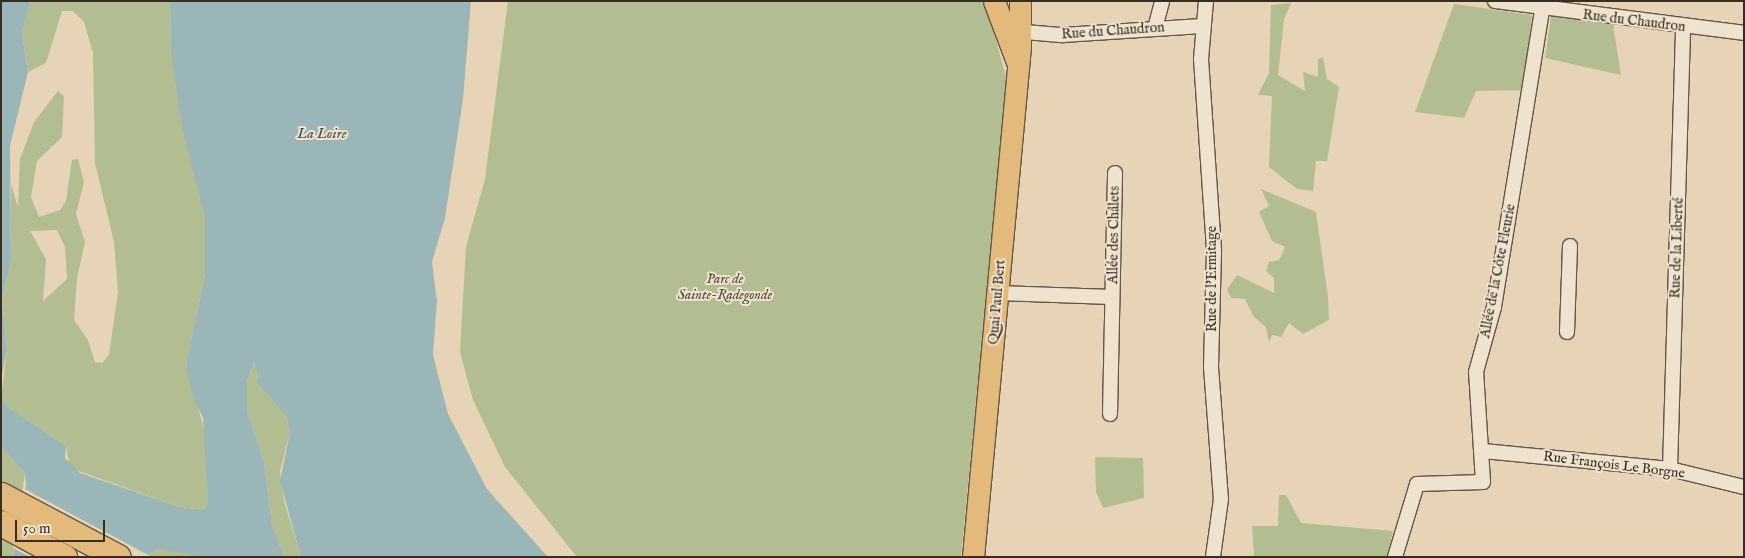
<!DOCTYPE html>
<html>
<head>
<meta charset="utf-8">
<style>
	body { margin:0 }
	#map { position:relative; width:1745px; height:558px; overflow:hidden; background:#e7d4b7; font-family:"IM FELL English",serif }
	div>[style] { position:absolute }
	.green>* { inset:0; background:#b2bd91 }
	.water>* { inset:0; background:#9ab6b8 }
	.pier>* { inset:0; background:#e7d4b7 }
	.roads { filter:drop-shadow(1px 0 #635746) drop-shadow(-1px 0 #635746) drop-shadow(0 1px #635746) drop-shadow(0 -1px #635746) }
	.street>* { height:14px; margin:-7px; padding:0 7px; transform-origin:7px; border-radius:7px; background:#efe3d0 }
	.primary>* { height:21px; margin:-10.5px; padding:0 10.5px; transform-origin:10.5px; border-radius:10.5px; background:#e4ba7c }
	.highway>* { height:25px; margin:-12.5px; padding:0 12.5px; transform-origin:12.5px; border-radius:12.5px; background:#e4ba7c }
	span { translate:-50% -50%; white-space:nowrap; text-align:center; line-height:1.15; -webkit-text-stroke:4px #efe3d0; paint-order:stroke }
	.street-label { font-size:14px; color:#372d20 }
	.park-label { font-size:14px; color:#504a37; font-style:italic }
	.water-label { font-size:15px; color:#504f46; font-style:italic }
	.frame { position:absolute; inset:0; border:2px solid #372d20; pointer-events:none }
	.scale { position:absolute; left:15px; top:520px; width:90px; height:22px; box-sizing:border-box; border:2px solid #372d20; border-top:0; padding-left:6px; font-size:15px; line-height:18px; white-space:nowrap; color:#372d20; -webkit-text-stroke:4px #efe3d0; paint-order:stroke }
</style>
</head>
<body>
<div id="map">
	<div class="green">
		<i style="clip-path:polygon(evenodd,30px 1px,170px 1px,171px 54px,205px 217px,205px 275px,186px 364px,206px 436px,208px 501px,204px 510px,180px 507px,70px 468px,66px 446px,9px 409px,1px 398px,7px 350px,2px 299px,11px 261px,11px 184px,18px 207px,20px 159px,34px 122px,58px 91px,64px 96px,62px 137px,37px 161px,31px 197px,39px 217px,60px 210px,66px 201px,72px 160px,78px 159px,84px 182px,76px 214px,85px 242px,77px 278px,74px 320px,88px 340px,95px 362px,102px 363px,109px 355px,118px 292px,114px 242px,95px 163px,93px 53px,84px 22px,73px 11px,62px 11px,46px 63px,28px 72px,22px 34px,30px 1px,57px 230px,65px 247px,67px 279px,43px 301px,46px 259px,30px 231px,57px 230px)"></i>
		<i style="clip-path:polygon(508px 1px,985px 1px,1007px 80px,961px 557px,577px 557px,505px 467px,473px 400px,460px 352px,466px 247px,485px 179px)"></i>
		<i style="clip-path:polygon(1291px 3px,1284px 19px,1278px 75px,1305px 91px,1303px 72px,1318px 77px,1318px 59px,1323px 57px,1327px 79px,1339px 87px,1327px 161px,1316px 161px,1313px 191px,1297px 189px,1269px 167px,1272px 96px,1258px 95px,1269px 73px,1271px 5px)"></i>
		<i style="clip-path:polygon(1454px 4px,1532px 15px,1523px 90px,1476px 91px,1464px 118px,1415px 112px)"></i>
		<i style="clip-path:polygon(1551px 16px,1613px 24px,1621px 75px,1545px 58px)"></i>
		<i style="clip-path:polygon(1261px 189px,1316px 212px,1328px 297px,1329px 320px,1303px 334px,1289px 323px,1281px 337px,1272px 335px,1269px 342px,1266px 327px,1254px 317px,1245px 299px,1231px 298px,1227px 290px,1237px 275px,1274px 293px,1274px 278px,1266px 271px,1269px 262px,1279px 260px,1285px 247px,1272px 241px,1259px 212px,1269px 206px)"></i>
		<i style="clip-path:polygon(256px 361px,257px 377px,286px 415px,290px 432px,280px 471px,284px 501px,301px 557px,284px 557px,272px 524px,264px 461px,247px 410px,247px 381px)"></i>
		<i style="clip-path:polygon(1px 447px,25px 473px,13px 557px,1px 557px)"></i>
		<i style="clip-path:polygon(1095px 457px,1143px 458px,1144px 498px,1103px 508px,1096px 492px)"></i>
		<i style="clip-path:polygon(1279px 495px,1286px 495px,1301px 523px,1393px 531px,1387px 557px,1254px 557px,1252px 526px,1278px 526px)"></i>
		<i style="clip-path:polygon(159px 549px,187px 551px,207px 557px,142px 557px)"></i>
	</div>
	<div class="water">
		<i style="clip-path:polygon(1px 1px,30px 1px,22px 34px,28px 72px,10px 146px,11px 261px,2px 299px,7px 350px,1px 379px)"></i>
		<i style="clip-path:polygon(170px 1px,471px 1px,463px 99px,445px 218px,432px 262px,437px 301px,433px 355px,448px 414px,487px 489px,548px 557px,301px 557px,280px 481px,290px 432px,286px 415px,259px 385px,255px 362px,247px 381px,247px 410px,264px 461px,272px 524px,284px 557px,207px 557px,159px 549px,142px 557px,13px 557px,26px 486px,25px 473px,1px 447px,1px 398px,10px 409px,66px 446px,65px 458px,80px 473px,180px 507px,204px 510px,208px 501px,203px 418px,192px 395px,186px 364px,205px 275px,205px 217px,183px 131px,171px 54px)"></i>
	</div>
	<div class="pier">
		<i style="clip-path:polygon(23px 488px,36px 495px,150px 556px,30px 557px,13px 548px)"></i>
	</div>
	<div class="roads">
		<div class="street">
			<i style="left:1206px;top:1px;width:58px;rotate:94.9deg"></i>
			<i style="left:1201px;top:59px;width:193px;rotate:86.1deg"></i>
			<i style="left:1214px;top:252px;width:115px;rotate:91.5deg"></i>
			<i style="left:1211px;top:367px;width:132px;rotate:85.7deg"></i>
			<i style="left:1221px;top:499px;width:59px;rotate:97.9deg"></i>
			<i style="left:1495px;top:1px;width:251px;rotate:7.3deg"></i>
			<i style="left:1155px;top:28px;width:28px;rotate:-75deg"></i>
			<i style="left:1025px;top:32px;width:38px;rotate:5deg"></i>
			<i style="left:1063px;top:35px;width:139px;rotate:-3.7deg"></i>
			<i style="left:998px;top:293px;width:114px;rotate:2deg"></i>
			<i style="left:1567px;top:332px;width:86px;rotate:-88deg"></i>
			<i style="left:1110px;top:414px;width:241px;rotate:-88.8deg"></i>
			<i style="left:1483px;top:451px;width:188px;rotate:5.5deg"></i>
			<i style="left:1670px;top:469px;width:76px;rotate:13.7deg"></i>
			<i style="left:1670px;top:469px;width:442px;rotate:-88.3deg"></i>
			<i style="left:1395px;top:557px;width:76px;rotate:-73.2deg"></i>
			<i style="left:1417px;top:484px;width:66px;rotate:-1.7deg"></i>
			<i style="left:1483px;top:482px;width:110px;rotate:-93.6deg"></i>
			<i style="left:1476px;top:372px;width:67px;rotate:-74.5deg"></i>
			<i style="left:1494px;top:307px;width:302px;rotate:-80.8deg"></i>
		</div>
		<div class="primary">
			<i style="left:994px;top:1px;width:65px;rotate:69.3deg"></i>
			<i style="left:973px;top:557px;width:513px;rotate:-84.74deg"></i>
			<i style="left:1020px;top:46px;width:45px;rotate:-90deg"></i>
		</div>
		<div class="highway">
			<i style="left:1px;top:495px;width:132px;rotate:27.9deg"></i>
			<i style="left:1px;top:523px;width:72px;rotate:28.4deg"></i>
		</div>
	</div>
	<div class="street-label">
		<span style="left:1634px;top:21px;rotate:7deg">Rue du Chaudron</span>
		<span style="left:1113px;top:31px;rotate:-4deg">Rue du Chaudron</span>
		<span style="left:1114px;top:235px;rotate:-89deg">Allée des Châlets</span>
		<span style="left:1677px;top:248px;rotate:-88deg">Rue de la Liberté</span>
		<span style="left:1498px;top:271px;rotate:-79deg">Allée de la Côte Fleurie</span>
		<span style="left:1212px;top:279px;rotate:-90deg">Rue de l'Ermitage</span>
		<span style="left:997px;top:302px;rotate:-85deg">Quai Paul Bert</span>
		<span style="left:1614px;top:465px;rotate:7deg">Rue François Le Borgne</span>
	</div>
	<div class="park-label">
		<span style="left:725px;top:287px">Parc de<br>Sainte-Radegonde</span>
	</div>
	<div class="water-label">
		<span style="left:322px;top:134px">La Loire</span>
	</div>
	<div class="frame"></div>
	<div class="scale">50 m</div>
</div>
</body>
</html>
